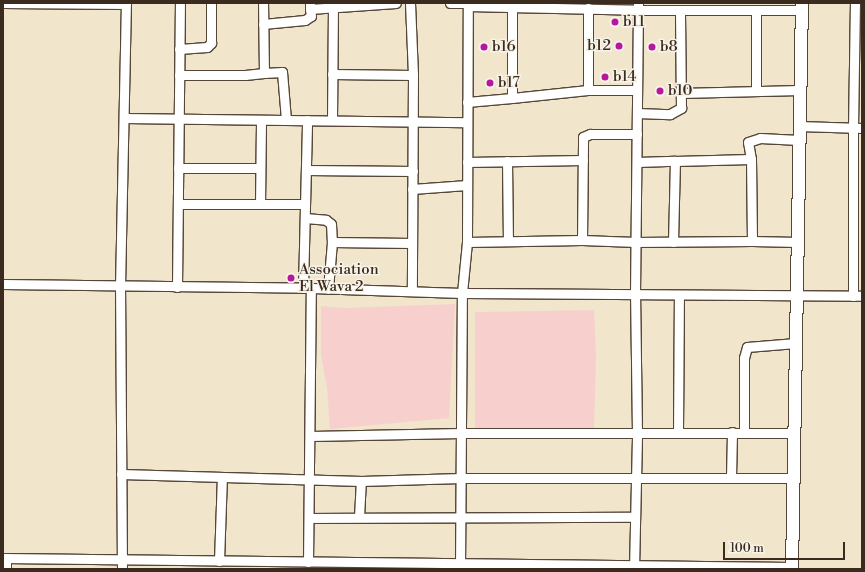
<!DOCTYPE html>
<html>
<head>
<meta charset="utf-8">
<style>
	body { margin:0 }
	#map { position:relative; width:865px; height:572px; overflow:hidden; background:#f1e5cc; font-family:"Libre Bodoni",serif }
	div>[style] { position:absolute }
	.built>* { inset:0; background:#f7d0cd }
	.roads { filter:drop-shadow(1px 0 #564638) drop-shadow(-1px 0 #564638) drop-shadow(0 1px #564638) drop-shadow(0 -1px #564638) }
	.minor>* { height:9px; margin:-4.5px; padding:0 4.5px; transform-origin:4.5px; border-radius:4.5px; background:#fff }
	.tertiary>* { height:12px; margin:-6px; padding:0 6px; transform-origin:6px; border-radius:6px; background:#fff }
	.dots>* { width:11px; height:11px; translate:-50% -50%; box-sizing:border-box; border:2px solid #f7f3e8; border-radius:50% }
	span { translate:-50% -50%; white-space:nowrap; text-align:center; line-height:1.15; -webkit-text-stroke:3px #f7f3e8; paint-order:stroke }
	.poi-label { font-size:15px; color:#3b2a1e }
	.left { translate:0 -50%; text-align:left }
	.right { translate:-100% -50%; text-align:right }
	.frame { position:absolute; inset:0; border:4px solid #3b2a1e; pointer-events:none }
	.scale { position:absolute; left:723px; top:542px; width:122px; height:18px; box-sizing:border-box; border:2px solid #3b2a1e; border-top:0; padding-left:5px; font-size:12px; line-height:14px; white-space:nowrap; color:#3b2a1e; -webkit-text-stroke:3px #f7f3e8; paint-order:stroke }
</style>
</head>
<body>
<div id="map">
	<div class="built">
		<i style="clip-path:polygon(455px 304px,449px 418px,330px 429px,327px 388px,321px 355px,321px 306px,344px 308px)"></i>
		<i style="clip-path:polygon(594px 310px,596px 358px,594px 428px,475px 432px,475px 312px)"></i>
	</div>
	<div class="roads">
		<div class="minor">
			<i style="left:3px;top:3px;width:123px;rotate:0.5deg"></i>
			<i style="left:310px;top:3px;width:6px;rotate:90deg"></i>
			<i style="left:310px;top:9px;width:86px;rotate:-4deg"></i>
			<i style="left:410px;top:3px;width:72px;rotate:87.6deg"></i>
			<i style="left:413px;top:75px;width:216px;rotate:90.3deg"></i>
			<i style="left:450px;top:3px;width:18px"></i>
			<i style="left:468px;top:6px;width:170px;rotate:1.3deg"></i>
			<i style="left:638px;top:10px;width:163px"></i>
			<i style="left:512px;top:6px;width:92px;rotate:90deg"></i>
			<i style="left:512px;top:98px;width:76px;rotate:-6deg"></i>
			<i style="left:588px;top:90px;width:49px"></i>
			<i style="left:756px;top:10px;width:81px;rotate:90deg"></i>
			<i style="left:263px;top:24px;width:42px;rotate:-5.4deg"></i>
			<i style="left:305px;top:20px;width:7px;rotate:-34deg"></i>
			<i style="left:311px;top:16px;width:7px;rotate:-98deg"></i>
			<i style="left:179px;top:49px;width:28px;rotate:-4deg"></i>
			<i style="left:207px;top:47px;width:6px;rotate:-45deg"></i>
			<i style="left:211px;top:43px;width:40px;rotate:-90deg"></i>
			<i style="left:264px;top:73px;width:18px;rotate:-3deg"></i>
			<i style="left:282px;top:72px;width:48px;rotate:85.2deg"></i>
			<i style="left:332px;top:74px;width:81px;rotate:0.7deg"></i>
			<i style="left:179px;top:75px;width:66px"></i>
			<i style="left:245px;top:75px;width:19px;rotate:-6deg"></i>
			<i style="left:264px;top:73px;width:70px;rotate:-90.8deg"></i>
			<i style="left:588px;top:90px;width:82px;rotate:-90deg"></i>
			<i style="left:681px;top:93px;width:119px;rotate:-1.4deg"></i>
			<i style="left:467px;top:102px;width:45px;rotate:-5.1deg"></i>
			<i style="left:637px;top:113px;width:33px;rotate:2deg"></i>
			<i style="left:670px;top:114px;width:13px;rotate:-29deg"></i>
			<i style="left:681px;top:108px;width:98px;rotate:-90.6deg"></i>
			<i style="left:124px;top:118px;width:343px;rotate:0.7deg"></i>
			<i style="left:332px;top:120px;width:113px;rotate:-89.5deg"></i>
			<i style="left:799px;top:126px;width:63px;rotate:1.8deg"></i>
			<i style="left:507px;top:161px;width:80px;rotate:89.3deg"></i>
			<i style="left:467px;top:162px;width:116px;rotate:-1deg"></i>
			<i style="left:637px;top:162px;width:38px;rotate:-2deg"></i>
			<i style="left:178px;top:168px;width:82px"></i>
			<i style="left:306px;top:170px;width:107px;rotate:0.5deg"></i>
			<i style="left:412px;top:189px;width:55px;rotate:-4.2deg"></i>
			<i style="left:178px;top:204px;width:127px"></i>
			<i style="left:260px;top:204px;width:84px;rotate:-89.3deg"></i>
			<i style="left:305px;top:218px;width:21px;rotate:5deg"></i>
			<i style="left:326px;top:220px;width:6px;rotate:39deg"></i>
			<i style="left:331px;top:224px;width:18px;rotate:87deg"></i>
			<i style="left:332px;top:242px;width:47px;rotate:94.9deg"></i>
			<i style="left:582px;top:240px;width:103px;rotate:-89.4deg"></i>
			<i style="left:583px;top:137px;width:8px;rotate:-23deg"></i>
			<i style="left:590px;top:134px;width:47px"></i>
			<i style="left:752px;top:241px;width:82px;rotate:-90.7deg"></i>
			<i style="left:751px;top:159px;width:17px;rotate:-100deg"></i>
			<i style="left:748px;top:142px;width:13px;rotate:-18deg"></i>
			<i style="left:760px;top:138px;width:39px;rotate:3deg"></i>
			<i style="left:332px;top:242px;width:80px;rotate:0.7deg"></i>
			<i style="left:467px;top:242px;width:115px;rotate:-1deg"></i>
			<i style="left:582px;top:240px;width:54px;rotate:2.1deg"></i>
			<i style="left:636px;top:242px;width:116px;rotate:-0.5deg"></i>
			<i style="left:752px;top:241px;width:46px;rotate:1.2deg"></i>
			<i style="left:673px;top:242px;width:81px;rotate:-88.6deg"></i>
			<i style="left:675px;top:161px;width:76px;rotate:-1.5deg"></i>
			<i style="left:3px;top:284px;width:308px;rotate:0.7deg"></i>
			<i style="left:311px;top:288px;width:151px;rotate:1.9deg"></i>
			<i style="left:462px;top:293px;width:400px;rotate:0.4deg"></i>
			<i style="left:177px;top:287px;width:284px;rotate:-89.4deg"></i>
			<i style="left:303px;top:288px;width:168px;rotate:-88.6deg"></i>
			<i style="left:853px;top:296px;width:168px;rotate:-90deg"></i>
			<i style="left:853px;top:128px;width:125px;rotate:-89.1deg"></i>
			<i style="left:678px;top:432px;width:137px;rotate:-89.6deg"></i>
			<i style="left:744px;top:432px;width:74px;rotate:-90deg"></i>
			<i style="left:744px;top:358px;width:11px;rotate:-75deg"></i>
			<i style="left:747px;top:347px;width:49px;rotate:-4.7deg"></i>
			<i style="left:311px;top:436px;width:150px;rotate:-1.1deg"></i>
			<i style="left:461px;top:433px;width:333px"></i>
			<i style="left:121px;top:474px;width:240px;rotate:1.7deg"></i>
			<i style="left:361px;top:481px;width:100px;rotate:-1.7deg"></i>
			<i style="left:461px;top:478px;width:333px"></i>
			<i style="left:731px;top:477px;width:45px;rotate:-88.7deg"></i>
			<i style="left:359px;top:517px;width:36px;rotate:-87deg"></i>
			<i style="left:310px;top:518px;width:325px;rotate:-0.2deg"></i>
			<i style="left:3px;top:558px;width:789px;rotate:0.65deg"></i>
			<i style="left:6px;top:558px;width:11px;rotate:90deg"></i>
			<i style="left:219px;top:561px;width:84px;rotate:-88deg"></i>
			<i style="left:308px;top:562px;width:274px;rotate:-89.4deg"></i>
			<i style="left:122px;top:569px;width:282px;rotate:-90.4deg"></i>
			<i style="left:120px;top:287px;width:284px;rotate:-88.8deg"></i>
			<i style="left:460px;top:569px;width:276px;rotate:-89.6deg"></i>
			<i style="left:462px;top:293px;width:51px;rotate:-84.4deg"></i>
			<i style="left:467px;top:242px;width:239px;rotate:-89.8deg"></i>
			<i style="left:634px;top:569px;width:136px;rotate:-88.7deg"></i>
			<i style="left:637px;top:433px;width:139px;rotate:-90.8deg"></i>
			<i style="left:635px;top:294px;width:291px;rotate:-89.4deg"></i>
		</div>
		<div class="tertiary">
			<i style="left:792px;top:569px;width:566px;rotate:-88.99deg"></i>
		</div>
	</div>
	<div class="dots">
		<i style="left:615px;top:22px;background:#b5179e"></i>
		<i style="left:619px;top:46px;background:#b5179e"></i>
		<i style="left:484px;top:47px;background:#b5179e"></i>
		<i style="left:652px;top:47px;background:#b5179e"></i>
		<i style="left:605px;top:77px;background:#b5179e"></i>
		<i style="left:490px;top:83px;background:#b5179e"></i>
		<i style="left:660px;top:91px;background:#b5179e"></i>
		<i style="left:291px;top:278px;background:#b5179e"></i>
	</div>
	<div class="poi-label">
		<span class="left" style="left:623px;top:22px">b11</span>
		<span class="right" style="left:611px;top:46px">b12</span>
		<span class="left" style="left:492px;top:47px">b16</span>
		<span class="left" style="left:660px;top:47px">b8</span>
		<span class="left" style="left:613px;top:77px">b14</span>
		<span class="left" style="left:498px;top:83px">b17</span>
		<span class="left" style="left:668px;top:91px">b10</span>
		<span class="left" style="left:299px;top:278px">Association<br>El Wava 2</span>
	</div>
	<div class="frame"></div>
	<div class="scale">100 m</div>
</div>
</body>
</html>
